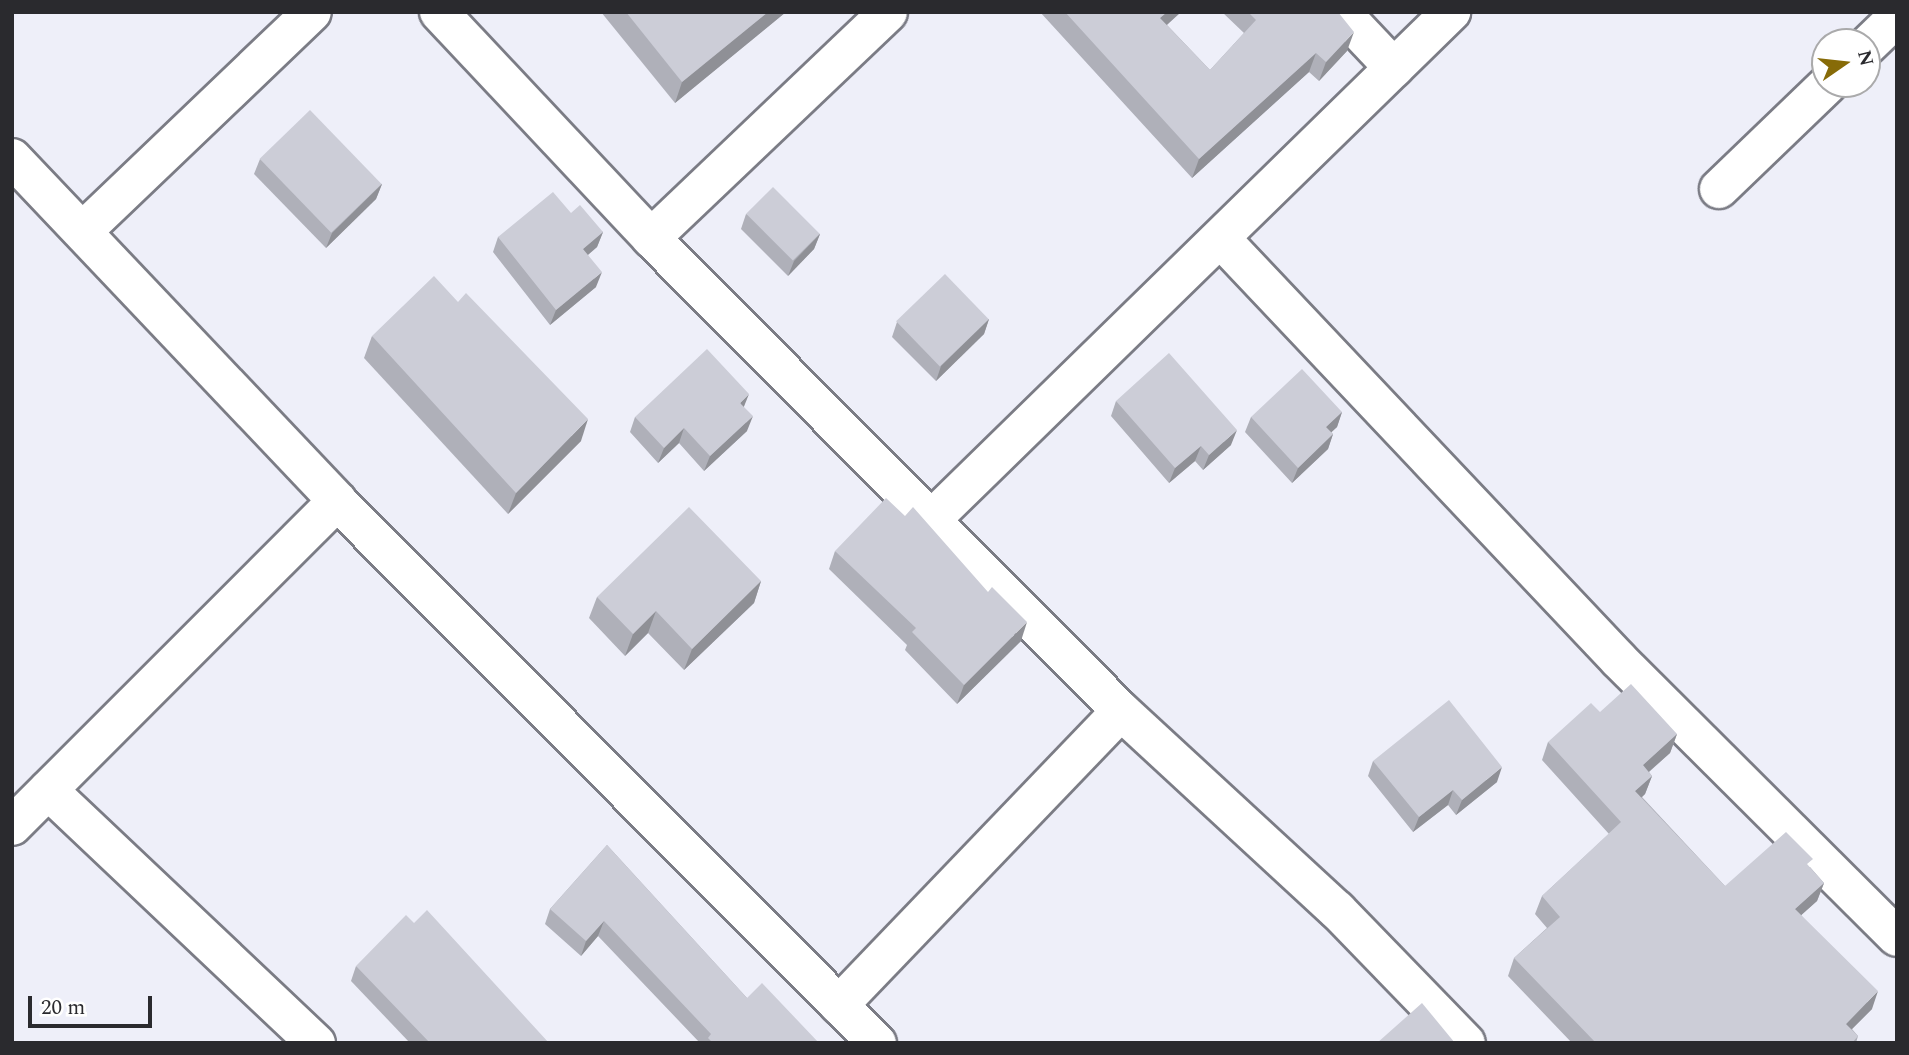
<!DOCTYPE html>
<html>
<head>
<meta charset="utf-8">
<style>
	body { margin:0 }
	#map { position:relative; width:1909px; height:1055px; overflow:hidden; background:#eeeff9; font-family:Spectral,serif }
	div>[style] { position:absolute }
	.roads { filter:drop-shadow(2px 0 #7b7c85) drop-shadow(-2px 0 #7b7c85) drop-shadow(0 2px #7b7c85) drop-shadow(0 -2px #7b7c85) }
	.minor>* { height:38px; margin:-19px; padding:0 19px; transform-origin:19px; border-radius:19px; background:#fff }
	.wall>* { inset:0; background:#afb0b9 }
	.shaded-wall>* { inset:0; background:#8f9096 }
	.building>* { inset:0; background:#cccdd7; transform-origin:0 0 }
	span { translate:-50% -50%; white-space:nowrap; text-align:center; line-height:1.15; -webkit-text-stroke:6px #fff; paint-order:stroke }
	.frame { position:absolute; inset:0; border:14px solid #2a2a2e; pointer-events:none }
	.north { position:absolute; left:1811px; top:28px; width:70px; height:70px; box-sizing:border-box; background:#fff; border:2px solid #aaaaab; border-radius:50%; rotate:76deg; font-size:19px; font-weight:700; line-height:28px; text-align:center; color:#2a2a2e }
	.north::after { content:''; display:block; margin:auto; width:24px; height:32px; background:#876b08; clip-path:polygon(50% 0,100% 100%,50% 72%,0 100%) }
	.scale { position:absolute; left:28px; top:996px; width:124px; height:32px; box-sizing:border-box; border:4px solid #2a2a2e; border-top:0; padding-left:9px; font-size:21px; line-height:24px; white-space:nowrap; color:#2a2a2e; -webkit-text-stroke:5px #fff; paint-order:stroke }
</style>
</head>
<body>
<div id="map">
	<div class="roads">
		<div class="minor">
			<i style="left:439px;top:12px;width:310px;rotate:46.8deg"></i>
			<i style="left:651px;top:238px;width:667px;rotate:45.18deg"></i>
			<i style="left:1121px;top:711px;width:294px;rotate:42.7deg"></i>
			<i style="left:1337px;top:910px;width:185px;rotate:45.9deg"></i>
			<i style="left:1341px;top:12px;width:77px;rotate:46.6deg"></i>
			<i style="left:1867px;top:46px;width:42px;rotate:-44deg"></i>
			<i style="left:12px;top:158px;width:473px;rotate:46.5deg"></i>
			<i style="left:337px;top:501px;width:765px;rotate:45.11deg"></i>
			<i style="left:1719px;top:189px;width:151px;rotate:-43.9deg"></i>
			<i style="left:84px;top:230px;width:315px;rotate:-43.7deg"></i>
			<i style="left:651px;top:238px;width:327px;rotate:-43.6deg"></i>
			<i style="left:1222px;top:240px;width:578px;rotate:46.61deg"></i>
			<i style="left:1619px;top:660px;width:392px;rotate:44.9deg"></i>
			<i style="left:932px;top:519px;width:726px;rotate:-44.33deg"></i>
			<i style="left:48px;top:790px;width:369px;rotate:43.4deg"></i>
			<i style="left:12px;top:826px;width:460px;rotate:-45deg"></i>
			<i style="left:839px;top:1005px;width:407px;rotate:-46.2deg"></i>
		</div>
	</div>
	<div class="wall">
		<i style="clip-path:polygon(601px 12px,786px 12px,675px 103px)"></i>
		<i style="clip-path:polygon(1040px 12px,1181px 12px,1167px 25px,1210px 70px,1244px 33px,1222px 12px,1338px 12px,1347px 51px,1319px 81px,1309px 72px,1192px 178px)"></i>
		<i style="clip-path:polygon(260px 159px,382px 184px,376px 199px,326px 248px,254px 174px)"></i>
		<i style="clip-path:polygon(571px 213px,603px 232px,597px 247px,588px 255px,596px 287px,550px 325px,493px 252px,498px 237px)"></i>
		<i style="clip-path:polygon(746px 214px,820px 234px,814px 249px,788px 276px,741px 229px)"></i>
		<i style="clip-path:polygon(989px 319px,984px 334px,936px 381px,892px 337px,897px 322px)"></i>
		<i style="clip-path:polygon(372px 336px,581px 441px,508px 514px,364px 358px)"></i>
		<i style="clip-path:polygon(1116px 401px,1231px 445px,1203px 470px,1195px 461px,1169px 483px,1111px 416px)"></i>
		<i style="clip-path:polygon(744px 407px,747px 431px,704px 471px,679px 443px,658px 463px,630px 432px,635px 417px)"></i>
		<i style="clip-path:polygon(1342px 412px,1337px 427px,1331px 432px,1333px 434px,1328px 449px,1292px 483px,1245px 432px,1251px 417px)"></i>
		<i style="clip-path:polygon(835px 551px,1021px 641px,957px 704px,905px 650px,907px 645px,829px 569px)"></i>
		<i style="clip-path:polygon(761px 581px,754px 603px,684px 670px,648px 633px,625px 656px,589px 618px,597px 597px)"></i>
		<i style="clip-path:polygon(1677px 734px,1670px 753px,1649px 772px,1652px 776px,1645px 794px,1642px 797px,1725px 886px,1810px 867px,1824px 883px,1817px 901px,1801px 915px,1872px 1009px,1852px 1029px,1858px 1036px,1856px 1043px,1572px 1043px,1508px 976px,1514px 958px,1547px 928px,1535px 914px,1542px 896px,1609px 834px,1542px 760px,1548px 742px)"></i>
		<i style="clip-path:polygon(1373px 761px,1497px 782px,1456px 815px,1448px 805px,1413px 832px,1368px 776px)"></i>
		<i style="clip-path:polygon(607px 845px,747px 998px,819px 1043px,700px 1043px,598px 936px,581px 956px,545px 924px,550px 909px)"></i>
		<i style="clip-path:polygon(356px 966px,549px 1043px,410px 1043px,351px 981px)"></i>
	</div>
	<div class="shaded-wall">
		<i style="clip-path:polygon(768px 12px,786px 12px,675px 103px,682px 82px)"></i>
		<i style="clip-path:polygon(1167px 12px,1181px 12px,1153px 37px,1160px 18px)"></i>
		<i style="clip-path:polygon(1354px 32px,1347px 51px,1319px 81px,1326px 62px)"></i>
		<i style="clip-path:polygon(1316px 53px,1309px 72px,1192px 178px,1199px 159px)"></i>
		<i style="clip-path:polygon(382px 184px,376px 199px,326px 248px,332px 233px)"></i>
		<i style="clip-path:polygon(603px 232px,597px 247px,577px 264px,583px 249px)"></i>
		<i style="clip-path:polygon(820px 234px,814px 249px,788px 276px,794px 261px)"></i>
		<i style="clip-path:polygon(602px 272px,596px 287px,550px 325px,556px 310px)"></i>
		<i style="clip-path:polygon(989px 319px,984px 334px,936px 381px,941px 366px)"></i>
		<i style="clip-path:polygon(749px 394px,743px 409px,740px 403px)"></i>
		<i style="clip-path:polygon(1342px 412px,1337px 427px,1321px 442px,1326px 427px)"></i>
		<i style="clip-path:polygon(753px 416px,747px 431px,704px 471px,710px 456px)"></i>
		<i style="clip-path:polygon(588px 419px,581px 441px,508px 514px,516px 493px)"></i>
		<i style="clip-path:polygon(684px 428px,679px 443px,658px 463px,664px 448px)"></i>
		<i style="clip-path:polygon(1237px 430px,1231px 445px,1203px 470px,1209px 455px)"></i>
		<i style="clip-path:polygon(1333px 434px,1328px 449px,1292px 483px,1298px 468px)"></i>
		<i style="clip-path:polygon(1201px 446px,1195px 461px,1169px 483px,1175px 468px)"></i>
		<i style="clip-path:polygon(761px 581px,754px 603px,684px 670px,692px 649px)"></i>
		<i style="clip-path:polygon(656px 611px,648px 633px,625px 656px,633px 634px)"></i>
		<i style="clip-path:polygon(1027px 622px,1021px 641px,957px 704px,964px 685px)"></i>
		<i style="clip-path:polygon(1677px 734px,1670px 753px,1636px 783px,1643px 765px)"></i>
		<i style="clip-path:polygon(1502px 767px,1497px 782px,1456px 815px,1462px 800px)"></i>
		<i style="clip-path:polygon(1652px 776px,1645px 794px,1629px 809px,1635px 791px)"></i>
		<i style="clip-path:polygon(1453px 790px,1448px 805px,1413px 832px,1419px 817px)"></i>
		<i style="clip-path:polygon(1824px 883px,1817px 901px,1788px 927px,1795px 909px)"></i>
		<i style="clip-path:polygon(604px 921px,598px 936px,581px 956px,586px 941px)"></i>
		<i style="clip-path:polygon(1878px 991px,1872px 1009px,1839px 1042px,1846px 1024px)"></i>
	</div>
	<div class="building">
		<i style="clip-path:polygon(626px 12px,768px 12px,682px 82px)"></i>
		<i style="clip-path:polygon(1065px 12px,1167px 12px,1160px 18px,1210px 70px,1256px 20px,1248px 12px,1338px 12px,1354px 32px,1326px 62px,1316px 53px,1199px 159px)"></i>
		<i style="left:310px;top:110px;width:103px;height:70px;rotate:46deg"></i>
		<i style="left:773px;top:187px;width:66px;height:38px;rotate:45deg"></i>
		<i style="clip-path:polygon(553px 192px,571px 213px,580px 205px,603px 232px,583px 249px,602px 272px,556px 310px,498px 237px)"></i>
		<i style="left:945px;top:274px;width:63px;height:68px;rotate:46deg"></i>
		<i style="clip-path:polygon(434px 276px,458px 302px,466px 293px,588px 419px,516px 493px,372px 336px)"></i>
		<i style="clip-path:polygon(707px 349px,749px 394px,740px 403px,753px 416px,710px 456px,684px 428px,664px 448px,635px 417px)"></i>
		<i style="clip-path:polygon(1169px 353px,1237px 430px,1209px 455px,1201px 446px,1175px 468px,1116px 401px)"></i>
		<i style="clip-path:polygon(1302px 369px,1342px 412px,1326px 427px,1333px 434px,1298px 468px,1251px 417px)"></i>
		<i style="clip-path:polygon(886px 498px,905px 516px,913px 507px,988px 592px,992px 587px,1027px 622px,964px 685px,912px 632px,916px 628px,835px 551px)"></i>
		<i style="clip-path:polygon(689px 507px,761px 581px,692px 649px,656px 611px,633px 634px,597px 597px)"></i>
		<i style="clip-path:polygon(1631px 684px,1677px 734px,1643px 765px,1652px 776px,1635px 791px,1725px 886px,1786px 832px,1813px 859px,1807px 864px,1824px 883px,1795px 909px,1878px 991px,1846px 1024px,1858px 1036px,1852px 1043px,1596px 1043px,1514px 958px,1560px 917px,1542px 896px,1621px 822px,1548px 742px,1591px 703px,1600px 712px)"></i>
		<i style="clip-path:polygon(1449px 700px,1502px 767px,1462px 800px,1453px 790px,1419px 817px,1373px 761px)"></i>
		<i style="clip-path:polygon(607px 845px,747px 998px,762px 983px,819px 1043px,713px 1043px,708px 1038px,711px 1034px,604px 921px,586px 941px,550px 909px)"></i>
		<i style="clip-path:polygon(427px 910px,549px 1043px,430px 1043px,356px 966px,406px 915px,414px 923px)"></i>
		<i style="clip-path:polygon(1422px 1003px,1455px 1043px,1377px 1043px)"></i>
	</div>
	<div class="frame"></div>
	<div class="north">N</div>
	<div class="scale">20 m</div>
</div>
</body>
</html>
